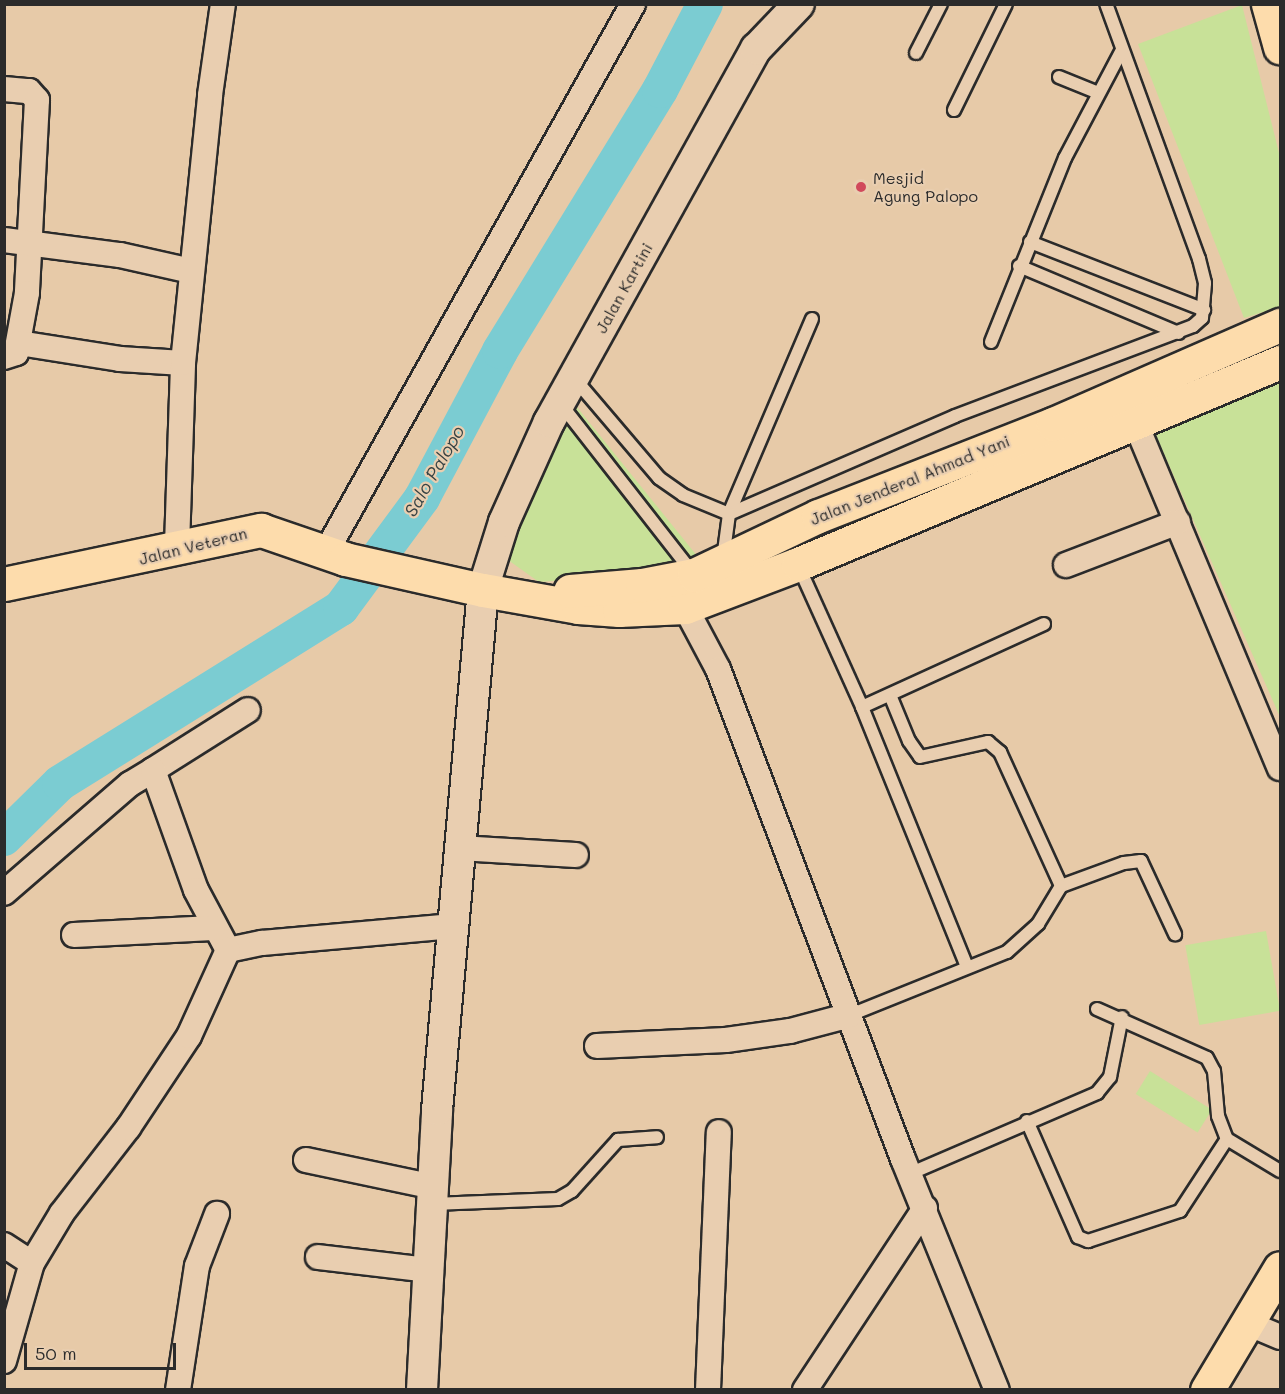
<!DOCTYPE html>
<html>
<head>
<meta charset="utf-8">
<style>
	body { margin:0 }
	#map { position:relative; width:1285px; height:1394px; overflow:hidden; background:#e7caa8; font-family:Mali,sans-serif }
	div>[style] { position:absolute }
	.green>* { inset:0; background:#c8e198; transform-origin:0 0 }
	.river>* { height:36px; margin:-18px; padding:0 18px; transform-origin:18px; border-radius:18px; background:#7bccd2 }
	.roads { filter:drop-shadow(2px 0 #2b2b2b) drop-shadow(-2px 0 #2b2b2b) drop-shadow(0 2px #2b2b2b) drop-shadow(0 -2px #2b2b2b) }
	.service>* { height:12px; margin:-6px; padding:0 6px; transform-origin:6px; border-radius:6px; background:#e9ceb0 }
	.minor>* { height:24px; margin:-12px; padding:0 12px; transform-origin:12px; border-radius:12px; background:#e9ceb0 }
	.tertiary>* { height:30px; margin:-15px; padding:0 15px; transform-origin:15px; border-radius:15px; background:#e9ceb0 }
	.primary>* { height:33px; margin:-16.5px; padding:0 16.5px; transform-origin:16.5px; border-radius:16.5px; background:#fddcac }
	.trunk>* { height:33px; margin:-16.5px; padding:0 16.5px; transform-origin:16.5px; border-radius:16.5px; background:#fddcac }
	.dots>* { width:16px; height:16px; translate:-50% -50%; box-sizing:border-box; border:3px solid #e9ceb0; border-radius:50% }
	span { translate:-50% -50%; white-space:nowrap; text-align:center; line-height:1.15; -webkit-text-stroke:4.5px #e9ceb0; paint-order:stroke }
	.poi-label { font-size:16px; color:#2b2b2b }
	.left { translate:0 -50%; text-align:left }
	.street-label { font-size:16px; color:#2b2b2b }
	.water-label { font-size:18px; color:#374344; font-style:italic }
	.frame { position:absolute; inset:0; border:6px solid #2b2b2b; pointer-events:none }
	.scale { position:absolute; left:24px; top:1343px; width:152px; height:27px; box-sizing:border-box; border:3px solid #2b2b2b; border-top:0; padding-left:8px; font-size:18px; line-height:21px; white-space:nowrap; color:#2b2b2b; -webkit-text-stroke:4px #e9ceb0; paint-order:stroke }
</style>
</head>
<body>
<div id="map">
	<div class="green">
		<i style="clip-path:polygon(1242px 5px,1280px 157px,1280px 307px,1244px 318px,1138px 44px)"></i>
		<i style="clip-path:polygon(1280px 380px,1280px 717px,1154px 431px)"></i>
		<i style="clip-path:polygon(572px 401px,698px 557px,661px 573px,539px 582px,508px 560px,510px 526px)"></i>
		<i style="left:1266px;top:931px;width:81px;height:82px;rotate:80deg"></i>
		<i style="left:1150px;top:1071px;width:73px;height:27px;rotate:32deg"></i>
	</div>
	<div class="river">
		<i style="left:4px;top:838px;width:78px;rotate:-44.5deg"></i>
		<i style="left:60px;top:783px;width:331px;rotate:-31.9deg"></i>
		<i style="left:341px;top:608px;width:137px;rotate:-53.6deg"></i>
		<i style="left:422px;top:498px;width:166px;rotate:-62deg"></i>
		<i style="left:500px;top:351px;width:306px;rotate:-58.5deg"></i>
		<i style="left:660px;top:90px;width:97px;rotate:-62.4deg"></i>
	</div>
	<div class="roads">
		<div class="service">
			<i style="left:916px;top:53px;width:55px;rotate:-63deg"></i>
			<i style="left:1059px;top:77px;width:40px;rotate:22deg"></i>
			<i style="left:954px;top:110px;width:118px;rotate:-63.9deg"></i>
			<i style="left:1030px;top:242px;width:187px;rotate:21.3deg"></i>
			<i style="left:1019px;top:266px;width:173px;rotate:22.8deg"></i>
			<i style="left:812px;top:319px;width:212px;rotate:113.1deg"></i>
			<i style="left:729px;top:514px;width:246px;rotate:-23.4deg"></i>
			<i style="left:955px;top:416px;width:254px;rotate:-20.7deg"></i>
			<i style="left:1193px;top:326px;width:12px;rotate:-42deg"></i>
			<i style="left:1202px;top:318px;width:35px;rotate:-85deg"></i>
			<i style="left:1205px;top:283px;width:25px;rotate:-104deg"></i>
			<i style="left:1199px;top:259px;width:271px;rotate:-110deg"></i>
			<i style="left:991px;top:342px;width:198px;rotate:-68.1deg"></i>
			<i style="left:1065px;top:158px;width:122px;rotate:-62.2deg"></i>
			<i style="left:574px;top:378px;width:131px;rotate:49.6deg"></i>
			<i style="left:659px;top:478px;width:29px;rotate:35deg"></i>
			<i style="left:683px;top:495px;width:50px;rotate:22.4deg"></i>
			<i style="left:729px;top:514px;width:45px;rotate:97.6deg"></i>
			<i style="left:560px;top:403px;width:214px;rotate:52deg"></i>
			<i style="left:798px;top:565px;width:156px;rotate:65.7deg"></i>
			<i style="left:862px;top:707px;width:280px;rotate:68deg"></i>
			<i style="left:890px;top:695px;width:50px;rotate:67.6deg"></i>
			<i style="left:909px;top:741px;width:19px;rotate:55deg"></i>
			<i style="left:920px;top:757px;width:70px;rotate:-12.4deg"></i>
			<i style="left:988px;top:742px;width:16px;rotate:40deg"></i>
			<i style="left:1000px;top:752px;width:147px;rotate:65.5deg"></i>
			<i style="left:1061px;top:886px;width:67px;rotate:-20.1deg"></i>
			<i style="left:1124px;top:863px;width:17px;rotate:-7deg"></i>
			<i style="left:1141px;top:861px;width:81px;rotate:65deg"></i>
			<i style="left:862px;top:707px;width:200px;rotate:-24.5deg"></i>
			<i style="left:1097px;top:1009px;width:120px;rotate:24deg"></i>
			<i style="left:1207px;top:1058px;width:15px;rotate:62deg"></i>
			<i style="left:1214px;top:1071px;width:45px;rotate:84.9deg"></i>
			<i style="left:1218px;top:1116px;width:25px;rotate:69deg"></i>
			<i style="left:1227px;top:1139px;width:62px;rotate:31.1deg"></i>
			<i style="left:850px;top:1015px;width:169px;rotate:-21.9deg"></i>
			<i style="left:1007px;top:952px;width:42px;rotate:-42.1deg"></i>
			<i style="left:1038px;top:924px;width:44px;rotate:-58.8deg"></i>
			<i style="left:1027px;top:1121px;width:127px;rotate:66.3deg"></i>
			<i style="left:1078px;top:1237px;width:11px;rotate:22deg"></i>
			<i style="left:1088px;top:1241px;width:97px;rotate:-18.1deg"></i>
			<i style="left:1180px;top:1211px;width:86px;rotate:-56.9deg"></i>
			<i style="left:909px;top:1174px;width:205px;rotate:-23.3deg"></i>
			<i style="left:1097px;top:1093px;width:21px;rotate:-51deg"></i>
			<i style="left:1110px;top:1077px;width:61px;rotate:-78.7deg"></i>
			<i style="left:433px;top:1204px;width:125px;rotate:-2.3deg"></i>
			<i style="left:558px;top:1199px;width:16px;rotate:-30deg"></i>
			<i style="left:572px;top:1191px;width:69px;rotate:-48deg"></i>
			<i style="left:618px;top:1140px;width:39px;rotate:-4deg"></i>
		</div>
		<div class="minor">
			<i style="left:4px;top:89px;width:25px;rotate:5deg"></i>
			<i style="left:29px;top:91px;width:12px;rotate:48deg"></i>
			<i style="left:37px;top:100px;width:193px;rotate:93deg"></i>
			<i style="left:27px;top:293px;width:61px;rotate:100.4deg"></i>
			<i style="left:16px;top:353px;width:13px;rotate:162deg"></i>
			<i style="left:4px;top:240px;width:117px;rotate:7.4deg"></i>
			<i style="left:120px;top:255px;width:73px;rotate:12.7deg"></i>
			<i style="left:19px;top:343px;width:102px;rotate:9deg"></i>
			<i style="left:120px;top:359px;width:63px;rotate:3.6deg"></i>
			<i style="left:1135px;top:422px;width:375px;rotate:67.3deg"></i>
			<i style="left:177px;top:546px;width:183px;rotate:-88.1deg"></i>
			<i style="left:183px;top:363px;width:269px;rotate:-84.2deg"></i>
			<i style="left:210px;top:95px;width:92px;rotate:-81.9deg"></i>
			<i style="left:326px;top:552px;width:628px;rotate:-60.74deg"></i>
			<i style="left:1066px;top:565px;width:120px;rotate:-21deg"></i>
			<i style="left:685px;top:607px;width:70px;rotate:62deg"></i>
			<i style="left:718px;top:669px;width:524px;rotate:69.32deg"></i>
			<i style="left:903px;top:1159px;width:249px;rotate:67.9deg"></i>
			<i style="left:153px;top:770px;width:112px;rotate:-32.3deg"></i>
			<i style="left:459px;top:848px;width:117px;rotate:3.4deg"></i>
			<i style="left:4px;top:893px;width:167px;rotate:-40.9deg"></i>
			<i style="left:130px;top:784px;width:27px;rotate:-31deg"></i>
			<i style="left:153px;top:770px;width:127px;rotate:70.3deg"></i>
			<i style="left:196px;top:890px;width:68px;rotate:61.9deg"></i>
			<i style="left:74px;top:935px;width:139px;rotate:-2.9deg"></i>
			<i style="left:228px;top:950px;width:35px;rotate:-12deg"></i>
			<i style="left:262px;top:943px;width:192px;rotate:-5.1deg"></i>
			<i style="left:597px;top:1046px;width:129px;rotate:-2.7deg"></i>
			<i style="left:726px;top:1040px;width:65px;rotate:-8deg"></i>
			<i style="left:790px;top:1031px;width:62px;rotate:-14.9deg"></i>
			<i style="left:306px;top:1160px;width:131px;rotate:11.9deg"></i>
			<i style="left:4px;top:1245px;width:33px;rotate:33deg"></i>
			<i style="left:318px;top:1257px;width:111px;rotate:6.7deg"></i>
			<i style="left:1247px;top:1323px;width:36px;rotate:23deg"></i>
			<i style="left:4px;top:1361px;width:102px;rotate:-74.1deg"></i>
			<i style="left:32px;top:1263px;width:58px;rotate:-59deg"></i>
			<i style="left:62px;top:1213px;width:108px;rotate:-52.2deg"></i>
			<i style="left:128px;top:1128px;width:110px;rotate:-56.5deg"></i>
			<i style="left:189px;top:1036px;width:94px;rotate:-65.6deg"></i>
			<i style="left:178px;top:1390px;width:125px;rotate:-81.3deg"></i>
			<i style="left:197px;top:1266px;width:56px;rotate:-69deg"></i>
			<i style="left:708px;top:1390px;width:258px;rotate:-87.6deg"></i>
			<i style="left:805px;top:1390px;width:218px;rotate:-56.6deg"></i>
		</div>
		<div class="tertiary">
			<i style="left:422px;top:1390px;width:280px;rotate:-86.9deg"></i>
			<i style="left:437px;top:1110px;width:523px;rotate:-84.95deg"></i>
			<i style="left:483px;top:589px;width:70px;rotate:-72.6deg"></i>
			<i style="left:504px;top:522px;width:110px;rotate:-65.8deg"></i>
			<i style="left:549px;top:422px;width:427px;rotate:-61deg"></i>
			<i style="left:756px;top:49px;width:62px;rotate:-46.3deg"></i>
		</div>
		<div class="primary">
			<i style="left:1207px;top:1390px;width:142px;rotate:-59.1deg"></i>
		</div>
		<div class="trunk">
			<i style="left:1268px;top:4px;width:45px;rotate:74.4deg"></i>
			<i style="left:4px;top:584px;width:263px;rotate:-11.9deg"></i>
			<i style="left:261px;top:530px;width:89px;rotate:19deg"></i>
			<i style="left:345px;top:559px;width:141px;rotate:12.7deg"></i>
			<i style="left:483px;top:590px;width:97px;rotate:10.1deg"></i>
			<i style="left:578px;top:607px;width:41px;rotate:4.2deg"></i>
			<i style="left:619px;top:610px;width:66px;rotate:-2.6deg"></i>
			<i style="left:685px;top:607px;width:121px;rotate:-20.8deg"></i>
			<i style="left:798px;top:564px;width:523px;rotate:-22.74deg"></i>
			<i style="left:570px;top:591px;width:72px;rotate:-4.8deg"></i>
			<i style="left:642px;top:585px;width:53px;rotate:-10.9deg"></i>
			<i style="left:694px;top:575px;width:137px;rotate:-25.4deg"></i>
			<i style="left:818px;top:516px;width:252px;rotate:-21.4deg"></i>
			<i style="left:1053px;top:424px;width:248px;rotate:-23.6deg"></i>
		</div>
	</div>
	<div class="dots">
		<i style="left:861px;top:187px;background:#d1495b"></i>
	</div>
	<div class="poi-label">
		<span class="left" style="left:873px;top:187px">Mesjid<br>Agung Palopo</span>
	</div>
	<div class="street-label">
		<span style="left:624px;top:288px;rotate:-61deg">Jalan Kartini</span>
		<span style="left:910px;top:480px;rotate:-22deg">Jalan Jenderal Ahmad Yani</span>
		<span style="left:193px;top:546px;rotate:-14deg">Jalan Veteran</span>
	</div>
	<div class="water-label">
		<span style="left:434px;top:471px;rotate:-60deg">Salo Palopo</span>
	</div>
	<div class="frame"></div>
	<div class="scale">50 m</div>
</div>
</body>
</html>
